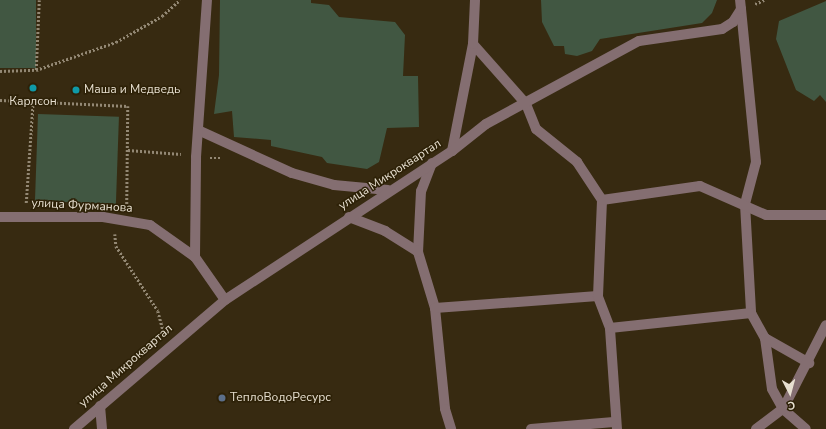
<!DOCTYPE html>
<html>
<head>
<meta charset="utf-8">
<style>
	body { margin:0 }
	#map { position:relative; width:826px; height:429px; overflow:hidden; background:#372a11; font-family:"Nunito Sans",sans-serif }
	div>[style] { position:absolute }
	.green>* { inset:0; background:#415742; transform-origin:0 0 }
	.path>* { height:2.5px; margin-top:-1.25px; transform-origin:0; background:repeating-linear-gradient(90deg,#938874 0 2px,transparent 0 4px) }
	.minor>* { height:10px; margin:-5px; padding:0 5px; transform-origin:5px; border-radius:5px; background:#846e71 }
	.dots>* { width:11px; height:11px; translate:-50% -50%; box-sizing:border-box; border:2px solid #2d2107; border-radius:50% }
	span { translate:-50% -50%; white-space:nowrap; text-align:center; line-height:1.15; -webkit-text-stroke:3px #2d2107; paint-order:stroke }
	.poi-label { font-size:12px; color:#e7dfd0 }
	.left { translate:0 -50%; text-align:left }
	.street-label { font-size:12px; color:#e7dfd0 }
	.north { position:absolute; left:770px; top:373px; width:40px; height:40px; -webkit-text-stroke:3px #2d2107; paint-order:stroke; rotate:174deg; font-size:11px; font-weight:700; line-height:16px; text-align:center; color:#e7dfd0 }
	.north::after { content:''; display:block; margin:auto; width:14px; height:18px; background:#e7dfd0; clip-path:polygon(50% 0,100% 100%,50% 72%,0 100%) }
</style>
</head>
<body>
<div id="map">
	<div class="green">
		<i style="left:0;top:0;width:36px;height:68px"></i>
		<i style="clip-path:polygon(220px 0,311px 0,311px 3px,329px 5px,339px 17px,395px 22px,405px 35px,403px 76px,418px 76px,419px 127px,387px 128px,379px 162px,367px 169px,327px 163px,322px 157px,271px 146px,271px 140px,234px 137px,232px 111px,214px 114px,219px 75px)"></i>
		<i style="clip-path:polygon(541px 0,717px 0,712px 13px,702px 23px,600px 39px,592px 51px,577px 56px,565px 54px,564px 46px,554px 46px,542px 22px)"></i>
		<i style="clip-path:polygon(826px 1px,826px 102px,820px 95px,814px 101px,796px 90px,776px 39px,779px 21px)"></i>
		<i style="left:38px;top:114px;width:81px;height:87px;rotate:2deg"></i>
	</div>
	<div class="path">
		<i style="left:755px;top:4px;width:10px;rotate:-24deg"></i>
		<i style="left:36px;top:70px;width:85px;rotate:-19.3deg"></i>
		<i style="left:116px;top:42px;width:53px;rotate:-29.5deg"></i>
		<i style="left:162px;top:16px;width:24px;rotate:-42deg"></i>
		<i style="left:0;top:71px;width:36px;rotate:-2deg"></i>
		<i style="left:36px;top:70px;width:70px;rotate:-87.5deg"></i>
		<i style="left:0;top:100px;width:128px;rotate:2.7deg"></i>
		<i style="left:128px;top:106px;width:100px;rotate:90.6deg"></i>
		<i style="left:128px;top:150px;width:53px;rotate:4.3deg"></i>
		<i style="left:210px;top:158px;width:11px"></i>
		<i style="left:26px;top:203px;width:102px;rotate:-86.1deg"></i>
		<i style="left:115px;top:234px;width:12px;rotate:85deg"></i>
		<i style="left:116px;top:246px;width:77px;rotate:57.1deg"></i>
		<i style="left:158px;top:311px;width:23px;rotate:75deg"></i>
	</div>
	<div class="minor">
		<i style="left:741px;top:9px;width:154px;rotate:84.4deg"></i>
		<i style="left:756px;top:162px;width:43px;rotate:104.7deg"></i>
		<i style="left:745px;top:204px;width:109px;rotate:86.8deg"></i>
		<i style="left:751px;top:313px;width:29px;rotate:61deg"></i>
		<i style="left:765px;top:338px;width:51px;rotate:29.6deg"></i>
		<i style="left:473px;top:44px;width:80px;rotate:48.5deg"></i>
		<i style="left:526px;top:104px;width:27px;rotate:68deg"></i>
		<i style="left:536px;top:129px;width:53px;rotate:38.8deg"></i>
		<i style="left:577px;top:162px;width:45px;rotate:56.7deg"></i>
		<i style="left:198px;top:130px;width:103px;rotate:24.6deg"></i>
		<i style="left:292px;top:173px;width:44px;rotate:15.9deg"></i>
		<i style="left:334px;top:185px;width:54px;rotate:5.3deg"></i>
		<i style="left:452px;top:151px;width:109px;rotate:-78.9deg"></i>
		<i style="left:473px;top:44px;width:44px;rotate:-87.4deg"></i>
		<i style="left:432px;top:163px;width:30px;rotate:111deg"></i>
		<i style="left:421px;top:191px;width:61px;rotate:92.8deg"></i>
		<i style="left:418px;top:252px;width:59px;rotate:73.1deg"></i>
		<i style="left:435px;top:308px;width:101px;rotate:84.3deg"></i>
		<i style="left:445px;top:409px;width:21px;rotate:73deg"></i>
		<i style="left:0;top:217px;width:103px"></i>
		<i style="left:103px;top:217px;width:48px;rotate:9.7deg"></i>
		<i style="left:150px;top:225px;width:55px;rotate:35.4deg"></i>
		<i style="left:195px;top:257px;width:52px;rotate:55.1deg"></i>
		<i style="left:349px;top:217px;width:39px;rotate:21deg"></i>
		<i style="left:385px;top:231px;width:39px;rotate:32deg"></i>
		<i style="left:195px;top:257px;width:100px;rotate:-89.4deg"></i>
		<i style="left:196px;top:157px;width:157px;rotate:-86deg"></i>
		<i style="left:435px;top:308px;width:163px;rotate:-4.2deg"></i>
		<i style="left:610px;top:328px;width:34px;rotate:-111deg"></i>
		<i style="left:598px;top:296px;width:96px;rotate:-87.6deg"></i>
		<i style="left:602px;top:200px;width:99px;rotate:-8.1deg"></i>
		<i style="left:700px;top:186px;width:72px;rotate:23.7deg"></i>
		<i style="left:766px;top:215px;width:60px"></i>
		<i style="left:765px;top:338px;width:51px;rotate:82.2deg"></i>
		<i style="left:772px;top:389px;width:23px;rotate:61deg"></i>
		<i style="left:783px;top:409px;width:30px;rotate:41deg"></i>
		<i style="left:100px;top:406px;width:23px;rotate:85deg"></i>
		<i style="left:74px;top:429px;width:199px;rotate:-40.5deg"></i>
		<i style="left:225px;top:300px;width:272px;rotate:-33.3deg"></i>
		<i style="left:452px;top:151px;width:43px;rotate:-38.5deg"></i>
		<i style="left:486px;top:124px;width:174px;rotate:-28.5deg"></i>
		<i style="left:639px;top:41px;width:84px;rotate:-8.2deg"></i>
		<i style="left:722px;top:29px;width:13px;rotate:-32deg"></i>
		<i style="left:733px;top:22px;width:15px;rotate:-58deg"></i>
		<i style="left:741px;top:9px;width:9px;rotate:-96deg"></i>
		<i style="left:531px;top:429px;width:83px;rotate:-4.8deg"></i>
		<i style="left:617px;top:429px;width:101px;rotate:-94deg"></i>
		<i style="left:610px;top:328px;width:142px;rotate:-6.1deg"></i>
		<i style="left:756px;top:429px;width:34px;rotate:-37deg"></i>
		<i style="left:783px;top:409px;width:94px;rotate:-62.9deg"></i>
	</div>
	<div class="dots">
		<i style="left:33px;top:88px;background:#0f9aa8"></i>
		<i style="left:76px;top:90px;background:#0f9aa8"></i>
		<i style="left:222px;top:398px;background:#5c6f8a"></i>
	</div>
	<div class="poi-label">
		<span class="left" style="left:84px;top:90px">Маша и Медведь</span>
		<span style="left:33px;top:102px">Карлсон</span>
		<span class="left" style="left:230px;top:398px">ТеплоВодоРесурс</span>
	</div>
	<div class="street-label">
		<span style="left:390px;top:175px;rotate:-33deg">улица Микроквартал</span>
		<span style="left:82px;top:206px;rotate:3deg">улица Фурманова</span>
		<span style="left:126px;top:366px;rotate:-41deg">улица Микроквартал</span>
	</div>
	<div class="north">С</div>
</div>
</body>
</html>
